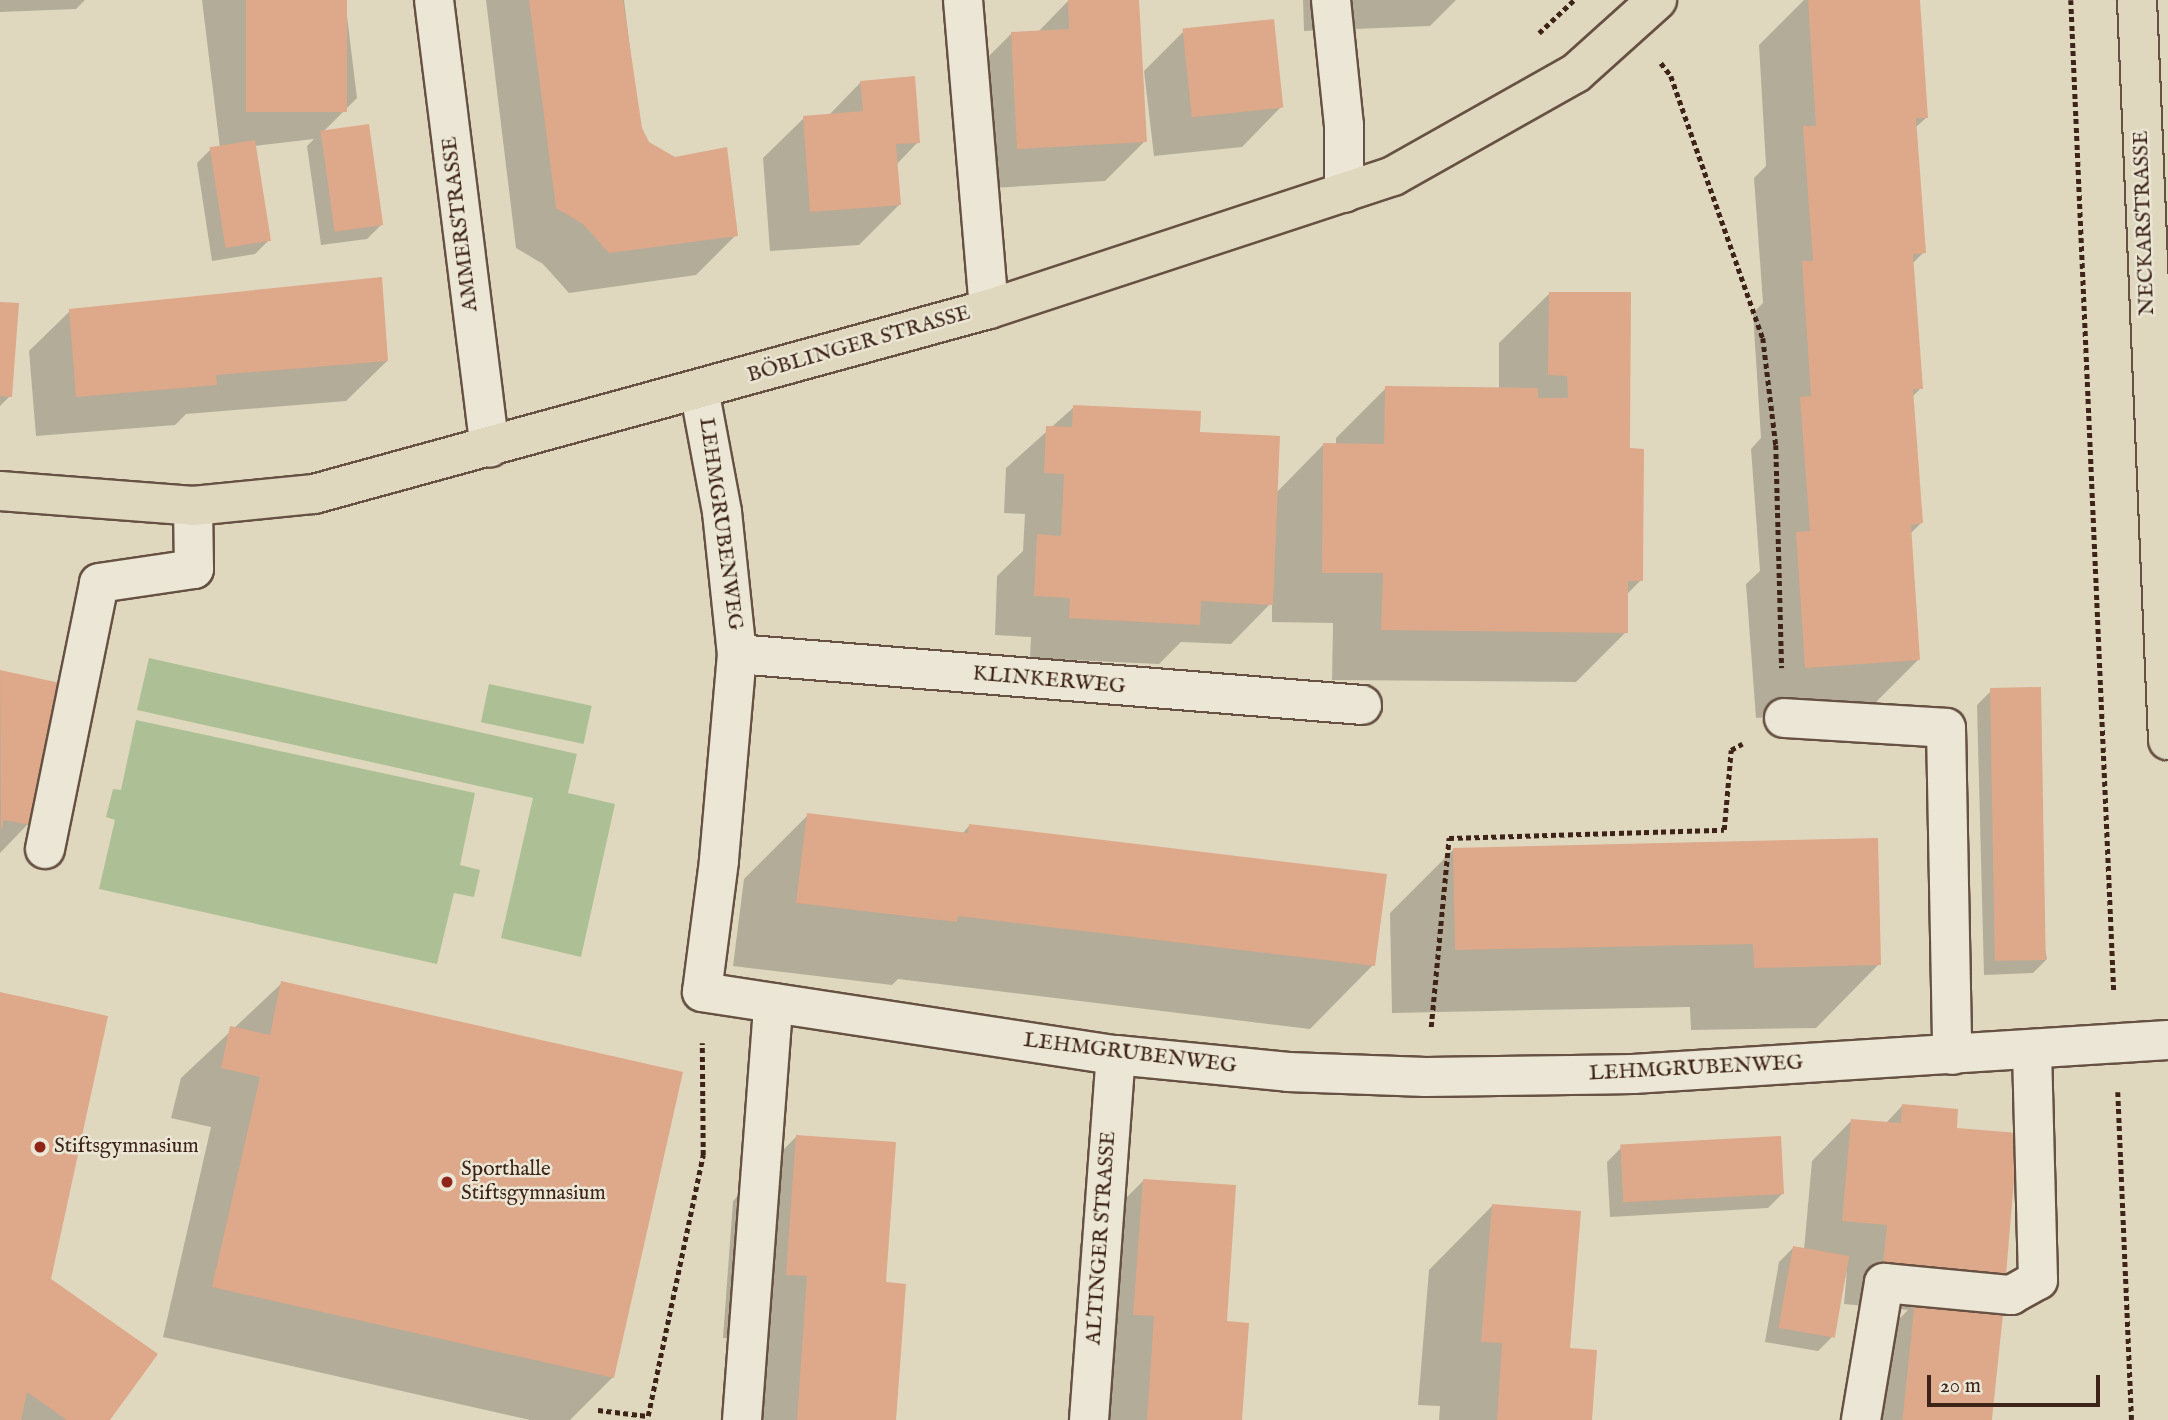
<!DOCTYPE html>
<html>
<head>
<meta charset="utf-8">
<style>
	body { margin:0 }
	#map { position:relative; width:2168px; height:1420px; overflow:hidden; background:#e0d8be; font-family:"IM FELL English",serif }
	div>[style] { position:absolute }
	.green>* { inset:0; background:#adc095; transform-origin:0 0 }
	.shadow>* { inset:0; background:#0003 }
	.building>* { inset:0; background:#dea88a; transform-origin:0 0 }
	.path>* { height:4.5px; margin-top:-2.25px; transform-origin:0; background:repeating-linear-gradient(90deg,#3e2418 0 5px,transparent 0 8.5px) }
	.roads { filter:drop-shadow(2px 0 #665142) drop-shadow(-2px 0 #665142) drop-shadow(0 2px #665142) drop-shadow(0 -2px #665142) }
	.minor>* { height:38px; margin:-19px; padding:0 19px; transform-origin:19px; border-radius:19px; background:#ebe6d5 }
	.major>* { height:38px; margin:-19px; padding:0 19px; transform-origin:19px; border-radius:19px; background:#e0d8be }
	.dots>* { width:19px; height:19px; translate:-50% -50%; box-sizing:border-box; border:4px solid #ebe6d5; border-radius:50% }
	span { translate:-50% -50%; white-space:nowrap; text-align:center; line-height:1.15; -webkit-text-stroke:5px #ebe6d5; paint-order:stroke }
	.street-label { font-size:21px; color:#3e2418 }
	.poi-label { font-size:21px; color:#3e2418 }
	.left { translate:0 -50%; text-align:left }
	.scale { position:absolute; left:1927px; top:1375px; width:173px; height:32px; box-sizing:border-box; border:4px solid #3e2418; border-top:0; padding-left:9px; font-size:21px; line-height:24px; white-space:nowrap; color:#3e2418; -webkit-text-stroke:5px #ebe6d5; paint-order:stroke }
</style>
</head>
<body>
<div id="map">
	<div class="green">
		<i style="clip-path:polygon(149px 658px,577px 754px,568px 793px,615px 804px,581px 957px,501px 938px,533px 798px,137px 710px)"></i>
		<i style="left:489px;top:684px;width:105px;height:39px;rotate:12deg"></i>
		<i style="clip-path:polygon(136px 720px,475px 793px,460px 865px,480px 870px,474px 897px,454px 893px,437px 964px,99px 889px,115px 820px,106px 817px,113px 789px,121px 790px)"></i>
	</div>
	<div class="shadow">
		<i style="clip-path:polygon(0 0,85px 0,76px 9px,0 12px)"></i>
		<i style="clip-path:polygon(202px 0,345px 0,357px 98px,324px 131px,381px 225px,367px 239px,321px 245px,307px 146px,314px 139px,254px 146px,269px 240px,255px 254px,212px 261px,197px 163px,211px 149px,220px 148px)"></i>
		<i style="clip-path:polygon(486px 0,624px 0,640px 129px,647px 143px,736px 235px,696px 275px,569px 293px,543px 264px,516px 248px)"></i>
		<i style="clip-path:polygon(1137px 0,1145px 141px,1105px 181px,977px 189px,971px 74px,1011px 34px,1038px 32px,1068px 1px)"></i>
		<i style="clip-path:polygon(1303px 0,1456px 0,1430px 26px,1304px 31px)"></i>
		<i style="clip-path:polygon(1804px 0,1918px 0,1927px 117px,1915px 128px,1924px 252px,1912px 264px,1921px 388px,1912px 397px,1921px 523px,1910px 534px,1918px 660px,1868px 710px,1756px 718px,1746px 584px,1760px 571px,1751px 449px,1761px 438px,1753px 313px,1763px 303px,1754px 178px,1766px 166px,1759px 45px)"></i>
		<i style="clip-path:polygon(1184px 31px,1282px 106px,1242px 147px,1154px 156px,1144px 71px)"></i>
		<i style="clip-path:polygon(861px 82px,918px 142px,896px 165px,899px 205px,859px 245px,770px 251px,763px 158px,804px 118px,828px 116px)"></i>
		<i style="clip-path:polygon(1550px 293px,1628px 450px,1641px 580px,1626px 595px,1626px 632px,1576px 682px,1332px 680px,1333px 623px,1272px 622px,1272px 602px,1231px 644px,1181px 642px,1159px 664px,1030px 658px,1031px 637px,995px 635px,997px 576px,1023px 551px,1025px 514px,1004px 513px,1006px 468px,1074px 407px,1198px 434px,1276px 493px,1323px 445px,1336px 445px,1336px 438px,1386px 388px,1499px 389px,1499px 343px)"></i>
		<i style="clip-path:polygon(0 303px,10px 396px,0 406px)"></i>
		<i style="clip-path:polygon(70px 311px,387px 361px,346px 401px,186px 414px,175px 425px,36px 436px,29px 351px)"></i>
		<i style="clip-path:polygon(0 672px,58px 685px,28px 824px,0 853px)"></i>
		<i style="clip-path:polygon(1991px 691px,2047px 959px,2033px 973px,1984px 975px,1977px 705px)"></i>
		<i style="clip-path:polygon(808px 815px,962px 834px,970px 825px,1373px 965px,1310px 1029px,898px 979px,892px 985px,733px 966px,744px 879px)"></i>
		<i style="clip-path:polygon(1454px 849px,1879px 964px,1816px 1028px,1691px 1030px,1690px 1007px,1392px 1013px,1390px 913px)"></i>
		<i style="clip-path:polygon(282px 983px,613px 1377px,570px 1420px,530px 1420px,163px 1337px,211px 1127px,171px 1118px,181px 1078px)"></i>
		<i style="clip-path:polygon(0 994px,49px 1280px,107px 1420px,0 1420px)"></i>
		<i style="clip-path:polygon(1902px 1106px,1955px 1130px,2004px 1274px,1971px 1308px,1990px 1420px,1867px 1420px,1876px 1342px,1908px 1310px,1844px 1304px,1847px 1270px,1832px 1337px,1818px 1351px,1765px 1342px,1779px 1262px,1793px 1248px,1804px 1250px,1812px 1161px,1852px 1120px,1885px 1124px)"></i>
		<i style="clip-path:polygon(796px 1137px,884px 1284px,895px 1420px,739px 1420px,744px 1339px,723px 1338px,733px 1201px)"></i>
		<i style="clip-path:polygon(1621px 1148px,1782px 1194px,1768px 1208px,1610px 1217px,1607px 1162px)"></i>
		<i style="clip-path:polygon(1143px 1181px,1225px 1323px,1240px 1420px,1088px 1420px,1091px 1379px,1071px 1378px,1080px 1244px)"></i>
		<i style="clip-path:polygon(1492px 1206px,1568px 1350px,1590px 1420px,1439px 1420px,1440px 1406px,1418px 1405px,1429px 1270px)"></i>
	</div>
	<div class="building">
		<i style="left:246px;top:0;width:101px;height:112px"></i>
		<i style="clip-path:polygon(529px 0,623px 0,642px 128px,649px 142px,675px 157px,727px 147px,738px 236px,609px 253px,583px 224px,556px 208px)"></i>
		<i style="clip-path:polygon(1068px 0,1139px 0,1147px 142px,1017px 149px,1011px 32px,1069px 29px)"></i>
		<i style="clip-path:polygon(1808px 0,1920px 0,1928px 118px,1916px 118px,1926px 253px,1913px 254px,1923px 389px,1913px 389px,1923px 523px,1911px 525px,1920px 660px,1805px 668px,1796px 532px,1810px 531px,1800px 397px,1811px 396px,1802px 261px,1813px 261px,1803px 126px,1816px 126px)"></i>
		<i style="left:1274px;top:19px;width:89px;height:92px;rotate:84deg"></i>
		<i style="clip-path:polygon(915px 76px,920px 143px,896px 144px,901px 205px,810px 212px,803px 116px,863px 111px,860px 81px)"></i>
		<i style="left:369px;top:124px;width:102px;height:49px;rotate:82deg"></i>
		<i style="left:255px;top:140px;width:102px;height:46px;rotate:81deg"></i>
		<i style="clip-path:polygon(382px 277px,388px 361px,216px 375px,217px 385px,76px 397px,69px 309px)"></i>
		<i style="clip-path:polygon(1549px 292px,1631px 292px,1630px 448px,1644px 449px,1643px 581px,1628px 581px,1628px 633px,1381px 630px,1383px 573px,1322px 573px,1323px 443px,1384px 444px,1385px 386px,1538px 388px,1538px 398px,1568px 398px,1567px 376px,1548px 375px)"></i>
		<i style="clip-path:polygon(0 302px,19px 303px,12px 397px,0 396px)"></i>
		<i style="clip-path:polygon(1073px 405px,1201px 411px,1200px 432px,1280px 436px,1273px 605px,1201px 601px,1200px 625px,1069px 618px,1070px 598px,1034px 596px,1037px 534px,1061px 536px,1064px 474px,1044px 473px,1046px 426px,1072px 427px)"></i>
		<i style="clip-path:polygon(0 670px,60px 683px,30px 825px,4px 820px,1px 831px)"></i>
		<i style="left:2041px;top:687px;width:273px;height:51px;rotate:89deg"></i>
		<i style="clip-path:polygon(807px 813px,968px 833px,969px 824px,1387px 874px,1375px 966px,958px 916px,957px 922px,796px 903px)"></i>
		<i style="clip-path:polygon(1878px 838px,1881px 965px,1754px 968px,1753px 944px,1455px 950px,1453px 848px)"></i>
		<i style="clip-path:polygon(281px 981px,683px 1072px,614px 1378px,212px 1287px,260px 1077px,221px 1068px,230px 1026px,270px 1035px)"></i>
		<i style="clip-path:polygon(0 992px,108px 1016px,51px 1279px,158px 1354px,110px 1420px,67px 1420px,27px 1392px,21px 1420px,0 1420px)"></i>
		<i style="clip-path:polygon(1902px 1104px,1958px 1109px,1957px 1128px,2018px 1133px,2006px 1275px,1883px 1264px,1887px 1225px,1842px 1221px,1851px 1119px,1901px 1123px)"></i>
		<i style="clip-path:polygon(796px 1135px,896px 1142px,886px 1282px,906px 1284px,896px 1420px,797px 1420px,807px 1276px,786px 1275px)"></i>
		<i style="left:1781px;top:1136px;width:58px;height:161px;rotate:87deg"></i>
		<i style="clip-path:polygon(1143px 1179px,1236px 1185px,1227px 1321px,1249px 1323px,1242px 1420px,1147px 1420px,1154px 1316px,1133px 1315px)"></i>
		<i style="clip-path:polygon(1492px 1204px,1581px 1211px,1570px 1348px,1597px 1350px,1592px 1420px,1497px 1420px,1502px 1343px,1481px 1342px)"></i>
		<i style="left:1793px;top:1246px;width:57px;height:83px;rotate:10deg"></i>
		<i style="left:1915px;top:1300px;width:89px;height:121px;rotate:6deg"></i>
	</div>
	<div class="path">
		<i style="left:2071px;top:0;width:993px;rotate:87.52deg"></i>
		<i style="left:1539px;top:33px;width:48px;rotate:-43.3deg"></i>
		<i style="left:1661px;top:63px;width:16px;rotate:52deg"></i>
		<i style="left:1671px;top:76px;width:278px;rotate:70.7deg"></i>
		<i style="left:1763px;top:338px;width:108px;rotate:83.1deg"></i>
		<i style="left:1776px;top:445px;width:223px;rotate:88.5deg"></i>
		<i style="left:1431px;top:1027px;width:190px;rotate:-84.6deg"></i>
		<i style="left:1449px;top:838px;width:275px;rotate:-1.7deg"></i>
		<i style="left:1724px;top:830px;width:80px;rotate:-85deg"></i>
		<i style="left:1731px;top:750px;width:13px;rotate:-29deg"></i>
		<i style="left:2118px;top:1092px;width:328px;rotate:87.6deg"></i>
		<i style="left:598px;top:1410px;width:50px;rotate:6.8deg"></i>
		<i style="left:648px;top:1416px;width:267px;rotate:-78.1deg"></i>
		<i style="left:703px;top:1155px;width:112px;rotate:-90.5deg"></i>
	</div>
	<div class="roads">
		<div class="minor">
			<i style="left:434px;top:0;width:451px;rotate:82.9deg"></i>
			<i style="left:963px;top:0;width:310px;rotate:85.2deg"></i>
			<i style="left:1331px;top:0;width:126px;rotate:84.1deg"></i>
			<i style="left:1344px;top:125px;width:68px;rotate:90deg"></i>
			<i style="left:699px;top:389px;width:125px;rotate:79.4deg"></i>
			<i style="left:722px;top:512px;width:143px;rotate:84deg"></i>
			<i style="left:737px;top:654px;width:208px;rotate:95deg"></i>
			<i style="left:719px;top:861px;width:132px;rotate:97.4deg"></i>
			<i style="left:702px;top:992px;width:419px;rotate:8.7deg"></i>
			<i style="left:1116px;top:1055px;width:173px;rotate:5.6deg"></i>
			<i style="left:1288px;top:1072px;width:138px;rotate:2.1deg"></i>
			<i style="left:1426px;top:1077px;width:207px;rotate:-0.8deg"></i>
			<i style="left:1633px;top:1074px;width:536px;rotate:-3.64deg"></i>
			<i style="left:737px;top:654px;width:627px;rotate:4.66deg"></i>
			<i style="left:1784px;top:718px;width:162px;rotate:3.5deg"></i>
			<i style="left:1946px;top:728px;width:327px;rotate:88.9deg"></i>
			<i style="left:45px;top:849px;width:271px;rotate:-78.5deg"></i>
			<i style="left:99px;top:583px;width:96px;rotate:-8.4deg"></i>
			<i style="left:194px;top:569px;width:63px;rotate:-90.9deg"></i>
			<i style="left:742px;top:1420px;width:418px;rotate:-85.7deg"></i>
			<i style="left:1089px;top:1420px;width:366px;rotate:-85.8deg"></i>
			<i style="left:1861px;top:1420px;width:139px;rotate:-80.5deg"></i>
			<i style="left:1884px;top:1283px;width:128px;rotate:5.4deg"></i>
			<i style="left:2011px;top:1295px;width:31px;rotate:-29deg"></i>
			<i style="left:2038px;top:1280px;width:231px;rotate:-91.5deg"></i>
		</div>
		<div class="major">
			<i style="left:2137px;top:0;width:741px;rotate:87.6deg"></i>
			<i style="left:0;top:491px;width:194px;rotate:4.4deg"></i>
			<i style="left:193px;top:506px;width:122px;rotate:-5.7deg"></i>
			<i style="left:314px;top:494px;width:700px;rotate:-15.33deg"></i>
			<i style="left:989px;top:309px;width:425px;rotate:-18.2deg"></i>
			<i style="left:1393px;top:176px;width:210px;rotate:-29.4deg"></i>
			<i style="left:1576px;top:73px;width:109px;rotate:-42deg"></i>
		</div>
	</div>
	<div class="dots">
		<i style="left:40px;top:1147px;background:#8f2418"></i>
		<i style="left:447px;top:1182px;background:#8f2418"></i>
	</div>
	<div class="street-label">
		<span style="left:2145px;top:223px;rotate:-92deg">NECKARSTRASSE</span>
		<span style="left:461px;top:224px;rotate:-97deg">AMMERSTRASSE</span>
		<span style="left:859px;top:345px;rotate:-16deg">BÖBLINGER STRASSE</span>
		<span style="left:720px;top:524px;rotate:82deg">LEHMGRUBENWEG</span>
		<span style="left:1049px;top:681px;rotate:5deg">KLINKERWEG</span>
		<span style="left:1130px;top:1054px;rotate:7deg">LEHMGRUBENWEG</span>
		<span style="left:1696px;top:1069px;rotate:-3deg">LEHMGRUBENWEG</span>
		<span style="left:1102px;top:1238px;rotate:-86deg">ALTINGER STRASSE</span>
	</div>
	<div class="poi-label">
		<span class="left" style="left:54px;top:1147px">Stiftsgymnasium</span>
		<span class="left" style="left:461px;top:1182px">Sporthalle<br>Stiftsgymnasium</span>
	</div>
	<div class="scale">20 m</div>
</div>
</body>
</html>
